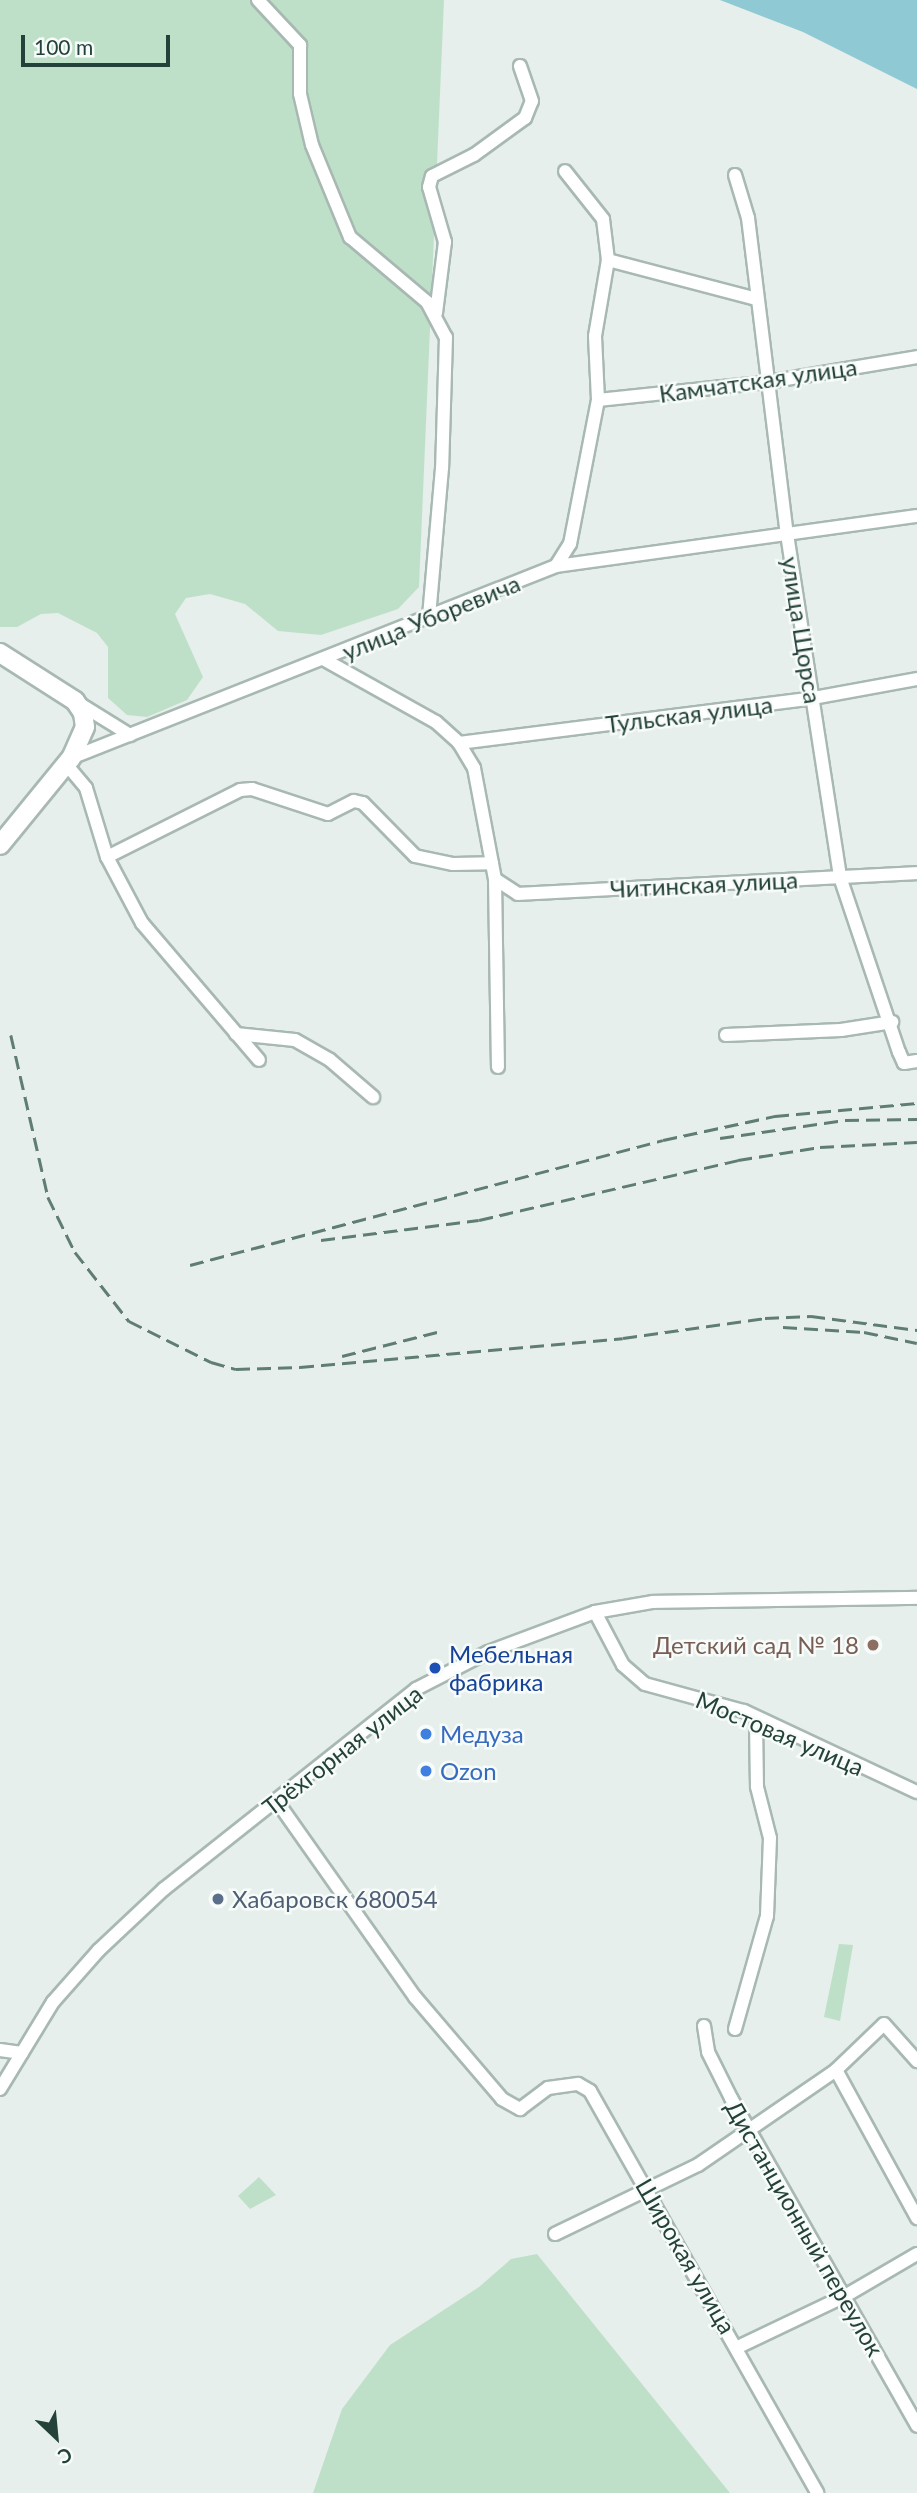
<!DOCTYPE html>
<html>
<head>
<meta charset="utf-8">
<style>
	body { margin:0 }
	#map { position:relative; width:917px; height:2493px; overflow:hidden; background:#e6efeb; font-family:Lato,sans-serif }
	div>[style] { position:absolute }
	.green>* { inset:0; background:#bfe0c8 }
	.water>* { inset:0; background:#8ec9d4 }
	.roads { filter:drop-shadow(2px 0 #a8b8b2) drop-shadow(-2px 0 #a8b8b2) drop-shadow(0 2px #a8b8b2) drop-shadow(0 -2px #a8b8b2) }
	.minor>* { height:12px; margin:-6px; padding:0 6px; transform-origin:6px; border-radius:6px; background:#fff }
	.secondary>* { height:18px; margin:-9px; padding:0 9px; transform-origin:9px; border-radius:9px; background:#fff }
	.rail>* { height:2.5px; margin-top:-1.25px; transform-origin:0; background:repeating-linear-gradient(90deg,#5f7d75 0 14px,transparent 0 21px) }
	.dots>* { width:19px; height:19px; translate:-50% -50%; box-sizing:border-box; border:4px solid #f7fbf9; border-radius:50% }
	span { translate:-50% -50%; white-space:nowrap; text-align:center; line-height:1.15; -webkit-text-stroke:5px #f7fbf9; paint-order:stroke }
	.street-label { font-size:24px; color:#24423a }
	.education-label { font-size:24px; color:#785e54 }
	.right { translate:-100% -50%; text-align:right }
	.transit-label { font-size:24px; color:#164399 }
	.left { translate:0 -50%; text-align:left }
	.shop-label { font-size:24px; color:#366cbe }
	.service-label { font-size:24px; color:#4e5e75 }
	.north { position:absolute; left:21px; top:2402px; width:70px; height:70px; -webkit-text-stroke:5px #f7fbf9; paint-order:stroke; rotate:154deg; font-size:19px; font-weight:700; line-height:28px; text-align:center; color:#24423a }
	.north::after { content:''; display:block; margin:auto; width:24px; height:32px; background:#24423a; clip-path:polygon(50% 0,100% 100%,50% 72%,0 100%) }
	.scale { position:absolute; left:21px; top:35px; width:149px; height:32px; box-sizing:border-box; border:4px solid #24423a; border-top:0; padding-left:9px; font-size:21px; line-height:24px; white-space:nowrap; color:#24423a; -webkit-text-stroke:5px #f7fbf9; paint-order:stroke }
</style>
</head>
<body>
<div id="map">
	<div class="green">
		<i style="clip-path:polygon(0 0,444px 0,419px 587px,398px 609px,321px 635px,278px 631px,245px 604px,210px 594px,186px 598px,175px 614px,203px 677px,187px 700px,147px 717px,127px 715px,108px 698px,108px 647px,97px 633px,58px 613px,41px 614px,17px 627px,0 627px)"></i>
		<i style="clip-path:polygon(839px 1944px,853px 1945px,840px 2021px,824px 2017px)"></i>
		<i style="clip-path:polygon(259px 2177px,276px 2195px,250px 2209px,238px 2196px)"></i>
		<i style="clip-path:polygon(537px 2254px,730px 2493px,313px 2493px,342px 2409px,390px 2345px,479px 2287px,511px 2259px)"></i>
	</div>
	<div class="water">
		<i style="clip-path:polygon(720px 0,917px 0,917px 89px,803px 32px)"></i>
	</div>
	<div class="roads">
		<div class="minor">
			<i style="left:258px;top:0;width:62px;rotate:47deg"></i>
			<i style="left:300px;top:45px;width:49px;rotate:90deg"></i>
			<i style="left:300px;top:94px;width:52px;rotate:76.8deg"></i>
			<i style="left:312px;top:145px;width:100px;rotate:67.6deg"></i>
			<i style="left:350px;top:237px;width:101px;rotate:40.2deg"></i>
			<i style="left:427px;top:302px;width:40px;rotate:62deg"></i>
			<i style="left:446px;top:337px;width:131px;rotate:91.7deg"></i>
			<i style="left:442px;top:468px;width:151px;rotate:95deg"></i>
			<i style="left:735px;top:175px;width:45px;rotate:73.2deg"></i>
			<i style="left:748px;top:218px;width:318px;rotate:83deg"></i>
			<i style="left:787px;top:534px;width:347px;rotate:81.2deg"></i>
			<i style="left:840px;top:877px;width:185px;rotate:71.4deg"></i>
			<i style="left:899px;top:1052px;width:12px;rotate:66deg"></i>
			<i style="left:904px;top:1063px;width:13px;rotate:-9deg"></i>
			<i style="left:608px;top:260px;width:154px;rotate:14.7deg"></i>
			<i style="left:436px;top:313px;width:72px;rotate:-82.8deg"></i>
			<i style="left:445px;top:242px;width:57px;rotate:-106.2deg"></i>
			<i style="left:429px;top:187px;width:11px;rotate:-75deg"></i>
			<i style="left:432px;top:176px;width:47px;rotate:-26.6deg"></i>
			<i style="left:474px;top:155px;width:63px;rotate:-36deg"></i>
			<i style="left:525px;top:118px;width:18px;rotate:-68deg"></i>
			<i style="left:532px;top:101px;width:37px;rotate:-109deg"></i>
			<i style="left:598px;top:400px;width:171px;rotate:-6deg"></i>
			<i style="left:768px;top:382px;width:151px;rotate:-9.5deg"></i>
			<i style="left:556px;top:566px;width:26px;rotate:-58deg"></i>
			<i style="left:570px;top:544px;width:147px;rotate:-79deg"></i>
			<i style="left:598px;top:400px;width:64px;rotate:-92.7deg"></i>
			<i style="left:595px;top:336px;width:77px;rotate:-80.3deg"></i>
			<i style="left:608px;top:260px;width:41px;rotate:-97deg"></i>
			<i style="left:603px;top:219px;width:61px;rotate:-128.4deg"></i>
			<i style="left:325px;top:660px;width:127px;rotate:29.2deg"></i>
			<i style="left:436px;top:722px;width:31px;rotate:42deg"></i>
			<i style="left:459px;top:743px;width:29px;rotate:59deg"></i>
			<i style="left:474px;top:768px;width:113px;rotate:79.3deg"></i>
			<i style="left:495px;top:879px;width:188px;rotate:89.1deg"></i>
			<i style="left:80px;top:704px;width:59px;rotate:31.8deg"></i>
			<i style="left:459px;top:743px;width:357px;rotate:-7.2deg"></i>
			<i style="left:813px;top:698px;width:106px;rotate:-10.4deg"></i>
			<i style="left:71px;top:758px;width:522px;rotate:-21.6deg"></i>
			<i style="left:556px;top:566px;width:364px;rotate:-7.9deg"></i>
			<i style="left:66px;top:764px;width:31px;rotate:50deg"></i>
			<i style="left:86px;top:788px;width:72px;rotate:73.1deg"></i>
			<i style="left:107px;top:857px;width:75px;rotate:62.1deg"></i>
			<i style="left:142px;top:923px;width:180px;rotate:49.5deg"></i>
			<i style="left:107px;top:857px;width:149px;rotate:-26.7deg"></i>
			<i style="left:240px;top:790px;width:12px;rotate:-5deg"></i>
			<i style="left:252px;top:789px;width:80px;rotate:18.2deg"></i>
			<i style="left:328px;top:814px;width:29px;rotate:-27deg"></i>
			<i style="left:354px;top:801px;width:9px;rotate:13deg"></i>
			<i style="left:363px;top:803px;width:74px;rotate:45.5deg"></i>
			<i style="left:415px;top:856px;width:39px;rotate:12deg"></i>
			<i style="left:453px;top:864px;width:39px;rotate:-1deg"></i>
			<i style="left:495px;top:879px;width:27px;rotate:33deg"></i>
			<i style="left:518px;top:894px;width:400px;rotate:-3deg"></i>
			<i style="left:236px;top:1034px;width:59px;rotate:5.8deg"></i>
			<i style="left:295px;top:1040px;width:40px;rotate:29.7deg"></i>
			<i style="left:330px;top:1060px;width:57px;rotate:40.7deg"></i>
			<i style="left:726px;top:1035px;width:115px;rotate:-2.5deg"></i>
			<i style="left:841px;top:1030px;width:52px;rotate:-8.9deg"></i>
			<i style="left:595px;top:1612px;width:60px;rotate:62.2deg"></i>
			<i style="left:623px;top:1665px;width:29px;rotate:41deg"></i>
			<i style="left:645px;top:1684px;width:103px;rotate:15.3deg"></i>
			<i style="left:744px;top:1711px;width:191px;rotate:25.1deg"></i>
			<i style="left:276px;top:1800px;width:241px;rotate:54.8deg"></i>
			<i style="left:415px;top:1997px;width:134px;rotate:49.5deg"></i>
			<i style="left:502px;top:2099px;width:21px;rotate:29deg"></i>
			<i style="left:520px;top:2109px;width:35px;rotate:-37deg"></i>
			<i style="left:548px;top:2088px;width:30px;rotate:-8deg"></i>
			<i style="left:578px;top:2084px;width:14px;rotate:30deg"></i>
			<i style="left:590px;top:2091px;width:462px;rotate:60.5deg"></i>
			<i style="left:704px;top:2026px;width:26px;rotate:81deg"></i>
			<i style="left:708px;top:2052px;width:51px;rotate:63.4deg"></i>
			<i style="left:731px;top:2098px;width:377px;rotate:60.4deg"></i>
			<i style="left:735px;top:2029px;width:117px;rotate:-74.2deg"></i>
			<i style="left:767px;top:1916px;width:78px;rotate:-87.8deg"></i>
			<i style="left:770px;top:1838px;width:53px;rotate:-104.3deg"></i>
			<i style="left:757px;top:1787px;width:66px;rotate:-90.9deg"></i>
			<i style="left:0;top:2050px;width:22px;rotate:8deg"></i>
			<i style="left:836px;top:2070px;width:169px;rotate:61.3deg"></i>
			<i style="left:0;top:2089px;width:102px;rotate:-58.7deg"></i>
			<i style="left:53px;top:2002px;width:69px;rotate:-48.5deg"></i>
			<i style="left:99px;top:1950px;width:89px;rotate:-43.2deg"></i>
			<i style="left:164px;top:1889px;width:322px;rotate:-38.4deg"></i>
			<i style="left:416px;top:1689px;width:81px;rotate:-27.2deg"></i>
			<i style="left:488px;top:1652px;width:114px;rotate:-20.5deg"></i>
			<i style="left:595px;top:1612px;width:59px;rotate:-9.8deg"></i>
			<i style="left:653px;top:1602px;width:264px;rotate:-0.9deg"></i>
			<i style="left:555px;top:2234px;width:159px;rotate:-25.8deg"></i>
			<i style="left:698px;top:2165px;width:168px;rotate:-34.5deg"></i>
			<i style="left:836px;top:2070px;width:66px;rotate:-43.8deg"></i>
			<i style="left:884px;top:2024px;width:50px;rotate:48.3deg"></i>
			<i style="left:738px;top:2347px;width:119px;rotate:-25.5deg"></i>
			<i style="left:845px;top:2296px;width:83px;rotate:-30.3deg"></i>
		</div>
		<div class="secondary">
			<i style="left:0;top:653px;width:89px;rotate:32.6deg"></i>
			<i style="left:75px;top:701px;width:14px;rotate:56deg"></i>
			<i style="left:83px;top:713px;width:14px;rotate:82deg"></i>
			<i style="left:85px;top:727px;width:34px;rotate:114deg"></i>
			<i style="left:71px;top:758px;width:112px;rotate:129.2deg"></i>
		</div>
	</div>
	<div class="rail">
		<i style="left:11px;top:1035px;width:166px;rotate:77.1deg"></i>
		<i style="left:48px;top:1197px;width:61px;rotate:63.9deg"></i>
		<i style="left:75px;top:1252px;width:88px;rotate:52deg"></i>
		<i style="left:129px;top:1321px;width:92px;rotate:26.6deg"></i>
		<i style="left:211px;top:1362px;width:26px;rotate:16deg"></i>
		<i style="left:236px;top:1369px;width:64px;rotate:-1.8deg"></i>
		<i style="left:300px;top:1367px;width:324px;rotate:-5.1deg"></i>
		<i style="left:623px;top:1338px;width:143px;rotate:-8deg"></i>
		<i style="left:765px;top:1318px;width:46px;rotate:-2.5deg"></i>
		<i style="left:811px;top:1316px;width:107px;rotate:7.5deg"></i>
		<i style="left:720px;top:1138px;width:126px;rotate:-8.2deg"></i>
		<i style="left:845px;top:1120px;width:72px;rotate:-0.8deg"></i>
		<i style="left:321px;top:1240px;width:159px;rotate:-7.2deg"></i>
		<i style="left:479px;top:1220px;width:266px;rotate:-13deg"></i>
		<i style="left:738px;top:1160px;width:83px;rotate:-9deg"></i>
		<i style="left:820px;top:1147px;width:97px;rotate:-3deg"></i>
		<i style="left:190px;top:1265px;width:489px;rotate:-14.8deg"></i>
		<i style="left:663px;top:1140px;width:115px;rotate:-12.1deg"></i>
		<i style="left:775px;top:1116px;width:143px;rotate:-5.2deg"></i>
		<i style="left:783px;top:1327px;width:81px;rotate:3.5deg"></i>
		<i style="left:864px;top:1332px;width:54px;rotate:11.7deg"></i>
		<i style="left:342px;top:1356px;width:98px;rotate:-14.2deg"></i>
	</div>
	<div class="dots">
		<i style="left:873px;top:1645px;background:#8d6e63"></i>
		<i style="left:435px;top:1668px;background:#1a4fb4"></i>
		<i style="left:426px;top:1734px;background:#3f7fe0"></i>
		<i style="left:426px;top:1771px;background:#3f7fe0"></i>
		<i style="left:218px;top:1899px;background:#5c6f8a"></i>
	</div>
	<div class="street-label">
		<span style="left:758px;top:380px;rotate:-8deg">Камчатская улица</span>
		<span style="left:431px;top:617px;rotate:-22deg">улица Уборевича</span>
		<span style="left:802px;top:630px;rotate:81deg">улица Щорса</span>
		<span style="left:689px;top:714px;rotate:-7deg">Тульская улица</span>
		<span style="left:704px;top:884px;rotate:-3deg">Читинская улица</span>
		<span style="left:780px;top:1733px;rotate:23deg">Мостовая улица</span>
		<span style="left:342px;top:1750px;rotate:-38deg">Трёхгорная улица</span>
		<span style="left:805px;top:2228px;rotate:60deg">Дистанционный переулок</span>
		<span style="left:686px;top:2256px;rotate:60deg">Широкая улица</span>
	</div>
	<div class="education-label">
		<span class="right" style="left:859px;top:1645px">Детский сад № 18</span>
	</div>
	<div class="transit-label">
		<span class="left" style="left:449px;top:1668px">Мебельная<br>фабрика</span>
	</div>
	<div class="shop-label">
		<span class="left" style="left:440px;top:1734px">Медуза</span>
		<span class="left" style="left:440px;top:1771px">Ozon</span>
	</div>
	<div class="service-label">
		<span class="left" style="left:232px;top:1899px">Хабаровск 680054</span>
	</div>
	<div class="north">С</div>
	<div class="scale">100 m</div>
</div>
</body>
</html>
